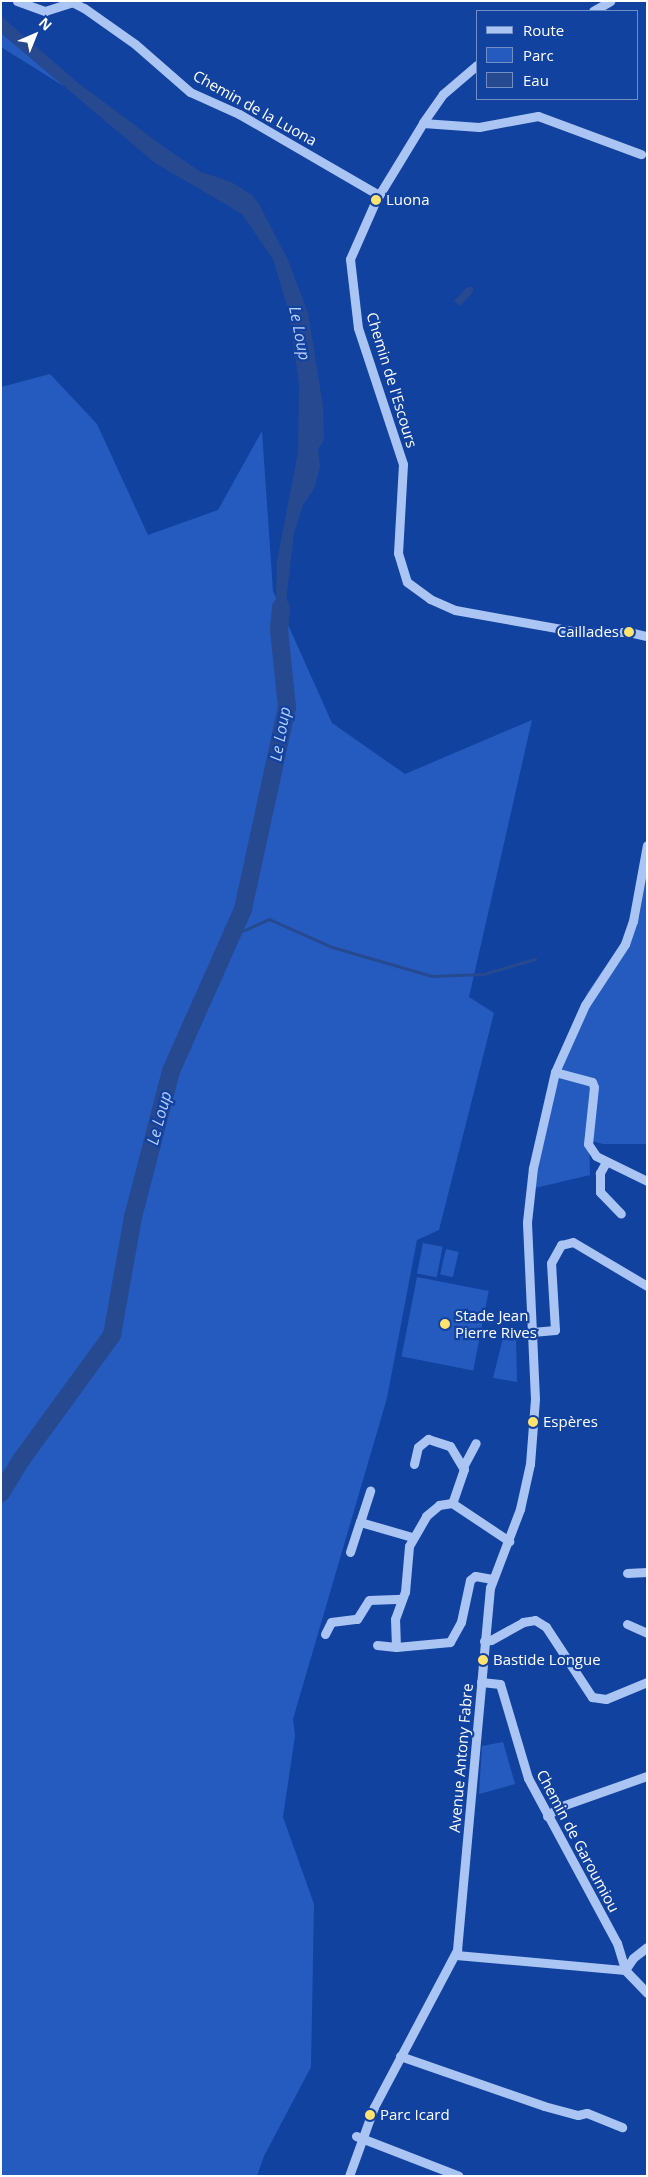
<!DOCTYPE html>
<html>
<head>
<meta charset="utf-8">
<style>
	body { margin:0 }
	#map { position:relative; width:648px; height:2177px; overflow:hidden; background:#12429f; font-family:"Open Sans",sans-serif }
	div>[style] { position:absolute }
	.green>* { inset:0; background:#255bbe; transform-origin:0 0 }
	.water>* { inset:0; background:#274990 }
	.stream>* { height:3px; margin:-1.5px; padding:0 1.5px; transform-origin:1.5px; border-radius:1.5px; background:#274990 }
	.river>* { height:18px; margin:-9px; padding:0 9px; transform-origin:9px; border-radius:9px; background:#274990 }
	.minor>* { height:9px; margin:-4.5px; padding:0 4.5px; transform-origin:4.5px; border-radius:4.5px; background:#aac5f4 }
	.dots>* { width:14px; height:14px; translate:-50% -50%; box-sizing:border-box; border:2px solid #12429f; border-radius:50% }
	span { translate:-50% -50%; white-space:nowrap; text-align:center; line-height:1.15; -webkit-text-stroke:4.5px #12429f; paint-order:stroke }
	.street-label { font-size:15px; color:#fff }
	.poi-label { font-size:15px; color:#fff }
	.left { translate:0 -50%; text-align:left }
	.right { translate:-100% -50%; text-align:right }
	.water-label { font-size:16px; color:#b7cffb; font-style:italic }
	.frame { position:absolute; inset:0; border:2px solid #fff; pointer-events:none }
	.legend { position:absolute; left:476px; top:10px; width:162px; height:90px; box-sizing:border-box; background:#12429f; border:1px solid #718ec5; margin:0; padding:6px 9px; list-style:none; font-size:15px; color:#fff }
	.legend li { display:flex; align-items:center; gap:10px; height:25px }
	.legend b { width:25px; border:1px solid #718ec5 }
	.north { position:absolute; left:10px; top:10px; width:50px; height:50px; -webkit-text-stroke:4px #12429f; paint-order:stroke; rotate:44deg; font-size:14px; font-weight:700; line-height:20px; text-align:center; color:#fff }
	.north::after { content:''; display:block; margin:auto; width:18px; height:22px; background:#fff; clip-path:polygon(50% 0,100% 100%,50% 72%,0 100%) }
</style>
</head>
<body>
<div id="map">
	<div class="green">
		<i style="clip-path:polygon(1px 33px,26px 54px,65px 87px,1px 47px)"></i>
		<i style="clip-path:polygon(50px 374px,97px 424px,148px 535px,218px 510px,262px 431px,273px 591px,332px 723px,405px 774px,532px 720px,469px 997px,494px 1013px,439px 1230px,417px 1240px,387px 1398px,293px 1719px,295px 1736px,283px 1817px,314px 1904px,311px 2067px,264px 2156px,257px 2176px,1px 2176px,1px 387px)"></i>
		<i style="clip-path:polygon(647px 871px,647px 1144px,603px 1144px,589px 1140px,590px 1175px,535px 1188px,536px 1163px,553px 1089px,587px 993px,639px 918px)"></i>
		<i style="left:423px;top:1243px;width:20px;height:31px;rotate:11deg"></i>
		<i style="left:446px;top:1249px;width:13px;height:26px;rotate:13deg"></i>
		<i style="left:417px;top:1277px;width:73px;height:81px;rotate:11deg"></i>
		<i style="clip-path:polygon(504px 1334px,516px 1337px,517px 1382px,493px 1378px)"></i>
		<i style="clip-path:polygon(503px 1742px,515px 1784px,479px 1794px,482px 1746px)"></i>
	</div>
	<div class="water">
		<i style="clip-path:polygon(1px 16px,77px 82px,164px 147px,201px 172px,231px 182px,252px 195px,259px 204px,288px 260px,308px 313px,323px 406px,324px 440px,318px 449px,320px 467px,314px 489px,303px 505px,294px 533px,283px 629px,275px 630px,275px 627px,277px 561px,298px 452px,299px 383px,288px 309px,273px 259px,242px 214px,155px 163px,1px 33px)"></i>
		<i style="clip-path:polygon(467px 287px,473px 287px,473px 292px,460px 306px,454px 301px)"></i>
	</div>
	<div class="stream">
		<i style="left:231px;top:936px;width:42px;rotate:-24.1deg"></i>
		<i style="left:269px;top:919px;width:69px;rotate:24deg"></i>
		<i style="left:332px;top:947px;width:104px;rotate:16.2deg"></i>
		<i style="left:432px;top:976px;width:51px;rotate:-2.2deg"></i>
		<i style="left:483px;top:974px;width:54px;rotate:-16.1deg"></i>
	</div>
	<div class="river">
		<i style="left:1px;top:1493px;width:39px;rotate:-59deg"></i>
		<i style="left:21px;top:1460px;width:155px;rotate:-53.9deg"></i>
		<i style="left:112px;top:1335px;width:120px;rotate:-79.9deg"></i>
		<i style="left:133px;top:1217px;width:151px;rotate:-75.4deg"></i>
		<i style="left:171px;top:1071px;width:177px;rotate:-66deg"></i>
		<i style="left:243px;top:909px;width:207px;rotate:-77.7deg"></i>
		<i style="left:287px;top:707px;width:77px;rotate:-95.9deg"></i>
		<i style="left:279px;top:630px;width:23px;rotate:-85deg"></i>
	</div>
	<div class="minor">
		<i style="left:17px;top:1px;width:30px;rotate:20deg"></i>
		<i style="left:45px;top:11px;width:28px;rotate:-18deg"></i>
		<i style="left:72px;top:2px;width:13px;rotate:27deg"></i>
		<i style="left:84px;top:8px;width:62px;rotate:35.2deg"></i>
		<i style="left:135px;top:44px;width:73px;rotate:41.1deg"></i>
		<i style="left:190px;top:92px;width:54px;rotate:24.2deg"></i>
		<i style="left:239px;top:114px;width:162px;rotate:30.1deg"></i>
		<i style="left:593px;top:11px;width:20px;rotate:-30deg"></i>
		<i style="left:477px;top:65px;width:45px;rotate:139.5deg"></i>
		<i style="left:443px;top:94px;width:35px;rotate:125deg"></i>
		<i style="left:423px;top:123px;width:90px;rotate:121.4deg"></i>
		<i style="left:376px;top:200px;width:64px;rotate:113.8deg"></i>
		<i style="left:350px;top:259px;width:69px;rotate:83.4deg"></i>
		<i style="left:358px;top:328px;width:143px;rotate:71.7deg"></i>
		<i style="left:403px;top:464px;width:89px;rotate:93.2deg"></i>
		<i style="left:398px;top:553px;width:30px;rotate:73deg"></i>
		<i style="left:407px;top:582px;width:29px;rotate:36deg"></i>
		<i style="left:430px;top:599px;width:27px;rotate:24deg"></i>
		<i style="left:455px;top:610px;width:125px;rotate:10.1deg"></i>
		<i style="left:578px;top:632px;width:51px"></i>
		<i style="left:629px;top:632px;width:18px;rotate:13deg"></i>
		<i style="left:423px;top:123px;width:56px;rotate:4.1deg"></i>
		<i style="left:479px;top:127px;width:60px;rotate:-10.6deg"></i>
		<i style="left:538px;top:116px;width:110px;rotate:20.3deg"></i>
		<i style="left:555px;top:1072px;width:38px;rotate:15deg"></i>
		<i style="left:592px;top:1082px;width:5px;rotate:68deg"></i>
		<i style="left:594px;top:1087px;width:57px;rotate:96deg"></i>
		<i style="left:588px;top:1144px;width:14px;rotate:56deg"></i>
		<i style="left:596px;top:1156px;width:57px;rotate:26.1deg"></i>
		<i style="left:606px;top:1162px;width:13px;rotate:119deg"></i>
		<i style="left:600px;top:1173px;width:19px;rotate:90deg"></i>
		<i style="left:600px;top:1192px;width:30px;rotate:46deg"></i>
		<i style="left:532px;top:1332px;width:23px;rotate:-5deg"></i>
		<i style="left:555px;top:1330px;width:67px;rotate:-93.4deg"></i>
		<i style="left:551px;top:1263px;width:21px;rotate:-61deg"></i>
		<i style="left:561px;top:1245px;width:12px;rotate:-14deg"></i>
		<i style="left:573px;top:1242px;width:86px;rotate:30.7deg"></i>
		<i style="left:414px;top:1464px;width:17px;rotate:-77deg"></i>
		<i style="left:418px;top:1447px;width:13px;rotate:-39deg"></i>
		<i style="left:428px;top:1439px;width:23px;rotate:18deg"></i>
		<i style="left:450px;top:1446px;width:27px;rotate:59deg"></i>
		<i style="left:464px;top:1469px;width:36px;rotate:109deg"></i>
		<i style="left:463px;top:1467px;width:27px;rotate:-62deg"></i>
		<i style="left:360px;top:1522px;width:33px;rotate:-72deg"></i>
		<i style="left:350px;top:1552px;width:32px;rotate:-72deg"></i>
		<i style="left:360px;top:1522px;width:54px;rotate:16.1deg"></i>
		<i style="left:627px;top:1573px;width:20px;rotate:-3deg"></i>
		<i style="left:492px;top:1579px;width:17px;rotate:-170deg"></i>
		<i style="left:475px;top:1576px;width:6px;rotate:141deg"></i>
		<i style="left:470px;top:1580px;width:43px;rotate:102.1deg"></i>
		<i style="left:461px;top:1622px;width:23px;rotate:119deg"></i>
		<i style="left:450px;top:1642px;width:54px;rotate:174.7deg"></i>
		<i style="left:396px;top:1647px;width:28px;rotate:-92deg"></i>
		<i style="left:395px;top:1619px;width:29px;rotate:-70deg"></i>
		<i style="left:405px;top:1592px;width:46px;rotate:-85deg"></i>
		<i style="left:409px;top:1546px;width:34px;rotate:-60deg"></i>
		<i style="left:426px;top:1516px;width:17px;rotate:-40deg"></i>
		<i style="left:439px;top:1505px;width:13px;rotate:-9deg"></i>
		<i style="left:452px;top:1503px;width:69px;rotate:33.7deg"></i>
		<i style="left:627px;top:1624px;width:22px;rotate:24deg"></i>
		<i style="left:325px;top:1634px;width:13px;rotate:-63deg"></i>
		<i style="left:331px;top:1622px;width:26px;rotate:-7deg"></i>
		<i style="left:357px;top:1619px;width:22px;rotate:-58deg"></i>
		<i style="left:369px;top:1600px;width:33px;rotate:-2deg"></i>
		<i style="left:484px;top:1641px;width:7px;rotate:-8deg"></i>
		<i style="left:491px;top:1640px;width:37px;rotate:-29deg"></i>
		<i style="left:523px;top:1622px;width:12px;rotate:-9deg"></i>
		<i style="left:535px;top:1620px;width:13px;rotate:32deg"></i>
		<i style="left:546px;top:1627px;width:84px;rotate:56.7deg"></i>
		<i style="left:592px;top:1697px;width:14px;rotate:8deg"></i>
		<i style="left:606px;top:1699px;width:44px;rotate:-22.5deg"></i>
		<i style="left:377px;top:1645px;width:19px;rotate:6deg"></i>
		<i style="left:481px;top:1682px;width:19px;rotate:6deg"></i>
		<i style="left:500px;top:1684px;width:98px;rotate:73.4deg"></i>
		<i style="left:528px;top:1778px;width:187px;rotate:61.7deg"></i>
		<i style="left:617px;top:1943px;width:28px;rotate:73deg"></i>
		<i style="left:547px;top:1816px;width:15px;rotate:-37deg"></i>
		<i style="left:559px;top:1807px;width:93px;rotate:-19.4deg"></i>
		<i style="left:456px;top:1955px;width:170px;rotate:5.1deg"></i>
		<i style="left:625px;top:1970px;width:32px;rotate:46deg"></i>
		<i style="left:625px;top:1970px;width:14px;rotate:-56deg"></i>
		<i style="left:633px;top:1958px;width:18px;rotate:-38deg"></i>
		<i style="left:400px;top:2056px;width:152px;rotate:19.1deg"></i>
		<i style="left:544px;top:2106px;width:35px;rotate:15deg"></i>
		<i style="left:578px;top:2115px;width:9px;rotate:-13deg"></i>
		<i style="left:587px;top:2113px;width:38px;rotate:22deg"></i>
		<i style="left:356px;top:2136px;width:110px;rotate:21.2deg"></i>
		<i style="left:349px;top:2176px;width:73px;rotate:-70.1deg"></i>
		<i style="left:374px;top:2107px;width:178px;rotate:-62.1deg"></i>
		<i style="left:457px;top:1950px;width:364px;rotate:-84.8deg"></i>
		<i style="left:490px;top:1588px;width:85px;rotate:-69.2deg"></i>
		<i style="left:520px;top:1509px;width:46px;rotate:-77.5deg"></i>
		<i style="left:530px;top:1464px;width:65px;rotate:-85.6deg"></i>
		<i style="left:535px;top:1399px;width:177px;rotate:-92.6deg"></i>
		<i style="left:527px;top:1222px;width:54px;rotate:-83.7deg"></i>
		<i style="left:533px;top:1168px;width:98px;rotate:-77.1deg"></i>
		<i style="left:555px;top:1072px;width:73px;rotate:-65.9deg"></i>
		<i style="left:585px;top:1005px;width:73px;rotate:-56.7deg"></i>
		<i style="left:625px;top:944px;width:24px;rotate:-71deg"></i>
		<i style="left:633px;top:921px;width:77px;rotate:-79.6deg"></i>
	</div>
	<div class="dots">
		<i style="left:376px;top:200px;background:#ffe36e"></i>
		<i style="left:629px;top:632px;background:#ffe36e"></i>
		<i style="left:445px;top:1324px;background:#ffe36e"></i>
		<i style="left:533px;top:1422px;background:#ffe36e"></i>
		<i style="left:483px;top:1660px;background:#ffe36e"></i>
		<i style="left:370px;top:2115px;background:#ffe36e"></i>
	</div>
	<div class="street-label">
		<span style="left:255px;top:108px;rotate:29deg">Chemin de la Luona</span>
		<span style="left:392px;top:380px;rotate:73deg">Chemin de l'Escours</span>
		<span style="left:461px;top:1758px;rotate:-85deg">Avenue Antony Fabre</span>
		<span style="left:578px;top:1841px;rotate:62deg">Chemin de Garoumiou</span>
	</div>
	<div class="poi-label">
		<span class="left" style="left:386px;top:200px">Luona</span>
		<span class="right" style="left:619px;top:632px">Caillades</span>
		<span class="left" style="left:455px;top:1324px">Stade Jean<br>Pierre Rives</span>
		<span class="left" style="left:543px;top:1422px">Espères</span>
		<span class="left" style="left:493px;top:1660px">Bastide Longue</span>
		<span class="left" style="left:380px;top:2115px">Parc Icard</span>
	</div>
	<div class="water-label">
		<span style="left:300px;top:333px;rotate:79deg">Le Loup</span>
		<span style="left:280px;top:734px;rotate:-80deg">Le Loup</span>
		<span style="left:159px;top:1118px;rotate:-75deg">Le Loup</span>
	</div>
	<div class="frame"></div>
	<ul class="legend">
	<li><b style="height:6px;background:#aac5f4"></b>Route</li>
	<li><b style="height:14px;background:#255bbe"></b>Parc</li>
	<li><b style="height:14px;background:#274990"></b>Eau</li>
	</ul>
	<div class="north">N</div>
</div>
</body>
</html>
